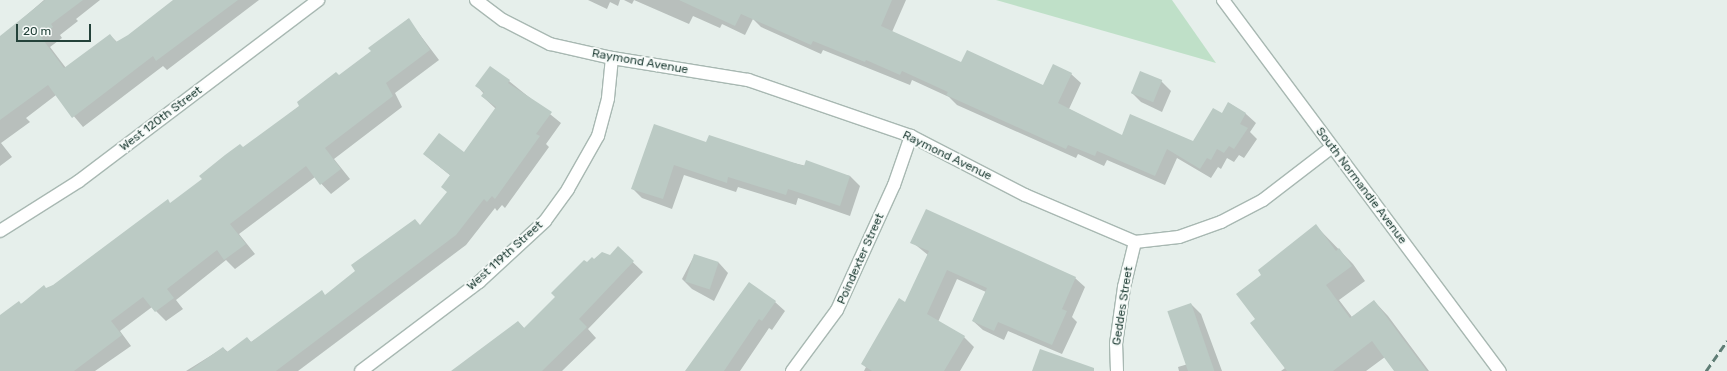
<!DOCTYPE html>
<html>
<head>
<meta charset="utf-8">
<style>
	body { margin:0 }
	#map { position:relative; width:1727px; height:371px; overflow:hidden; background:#e6efeb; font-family:Rubik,sans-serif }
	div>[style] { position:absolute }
	.green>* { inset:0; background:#bfe0c8 }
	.shadow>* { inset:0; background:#0003 }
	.building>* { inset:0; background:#bbcac4; transform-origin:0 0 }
	.roads { filter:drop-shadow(1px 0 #a8b8b2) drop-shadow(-1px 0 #a8b8b2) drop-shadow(0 1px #a8b8b2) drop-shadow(0 -1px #a8b8b2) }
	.street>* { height:12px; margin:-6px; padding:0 6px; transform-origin:6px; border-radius:6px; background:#fff }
	.secondary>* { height:12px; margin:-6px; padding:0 6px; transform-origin:6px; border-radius:6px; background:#fff }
	.rail>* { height:3px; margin-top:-1.5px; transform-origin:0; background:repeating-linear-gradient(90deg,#5f7d75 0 8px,transparent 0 12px) }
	span { translate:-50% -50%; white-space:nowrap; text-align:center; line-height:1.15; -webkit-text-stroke:4px #f7fbf9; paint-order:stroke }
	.street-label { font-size:12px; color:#24423a }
	.scale { position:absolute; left:16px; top:24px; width:75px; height:18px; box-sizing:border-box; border:2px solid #24423a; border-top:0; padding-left:5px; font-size:12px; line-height:14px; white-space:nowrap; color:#24423a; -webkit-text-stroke:3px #f7fbf9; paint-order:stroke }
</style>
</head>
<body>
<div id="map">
	<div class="green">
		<i style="clip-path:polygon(996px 0,1172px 0,1216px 63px)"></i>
	</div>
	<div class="shadow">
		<i style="clip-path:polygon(44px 0,100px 0,76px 19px,78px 21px,60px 35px,62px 38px,50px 47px,66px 68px,110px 35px,117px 42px,128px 36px,175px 0,259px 0,167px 70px,163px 66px,83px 127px,56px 95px,26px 118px,30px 122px,1px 143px,12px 157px,0 166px,0 38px)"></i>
		<i style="clip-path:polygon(588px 0,620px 0,618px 6px,610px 2px,607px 9px)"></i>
		<i style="clip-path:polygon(624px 0,634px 0,632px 4px)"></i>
		<i style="clip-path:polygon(634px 0,906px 0,892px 32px,962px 64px,1044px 87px,1071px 74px,1081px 83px,1069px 109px,1122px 136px,1194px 142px,1222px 114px,1229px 103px,1246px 114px,1256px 123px,1250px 132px,1257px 139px,1244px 158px,1239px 155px,1234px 162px,1227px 158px,1221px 169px,1218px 167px,1211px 178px,1177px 158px,1165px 185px,1107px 160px,1104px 166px,1078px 154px,1076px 158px,957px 105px,949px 97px,912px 80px,910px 85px,823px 50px,821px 54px,761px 27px,753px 19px,745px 35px,722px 24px,720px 28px,693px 16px,689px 24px)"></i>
		<i style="clip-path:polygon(408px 19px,439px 60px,395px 93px,402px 107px,334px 159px,350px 179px,331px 194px,315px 177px,239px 234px,255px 254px,235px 269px,226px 260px,176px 300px,183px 309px,166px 321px,152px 307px,120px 331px,131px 346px,95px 371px,0 371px,0 316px,54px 285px,171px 204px,372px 51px)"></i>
		<i style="clip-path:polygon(509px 81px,561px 123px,546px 144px,549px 147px,505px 208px,502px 205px,497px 211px,495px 208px,466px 245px,298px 371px,186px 371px,223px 348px,228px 352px,247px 338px,251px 342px,325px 296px,421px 226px,448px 192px,451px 176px,424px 154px,464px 153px,496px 109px,482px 96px,484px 94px,477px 86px)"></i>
		<i style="clip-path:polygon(1161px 81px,1171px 91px,1162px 112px,1141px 102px,1131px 92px)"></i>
		<i style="clip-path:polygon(707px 143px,850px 176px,860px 186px,850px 216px,798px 198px,796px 205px,738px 187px,736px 192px,684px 175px,672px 209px,642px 198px,632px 188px)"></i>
		<i style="clip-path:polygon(1316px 226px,1353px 264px,1365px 281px,1339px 300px,1352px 317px,1374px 301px,1388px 316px,1429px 371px,1395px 371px,1385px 357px,1366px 371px,1281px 371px,1285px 368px,1262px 275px)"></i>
		<i style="clip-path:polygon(912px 242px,1075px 278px,1085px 287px,1072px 317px,1077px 322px,1062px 354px,1008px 331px,1004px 340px,983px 330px,973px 321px,986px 292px,957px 279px,938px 322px,964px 337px,974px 347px,960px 371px,864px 371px,866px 367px,862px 363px,906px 303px,928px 255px)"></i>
		<i style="clip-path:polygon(618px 248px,643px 272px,588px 329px,596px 338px,562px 371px,453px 371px,518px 322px,525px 329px,587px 264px,610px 257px)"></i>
		<i style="clip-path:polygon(694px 256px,719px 263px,728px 273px,714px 301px,692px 289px,682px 279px)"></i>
		<i style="clip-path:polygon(775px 302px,785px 311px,772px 330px,769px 328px,740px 371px,686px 371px)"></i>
		<i style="clip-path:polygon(1191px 304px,1201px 314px,1222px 371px,1179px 371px,1178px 367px,1188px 364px)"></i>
	</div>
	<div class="building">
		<i style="clip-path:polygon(45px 0,83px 0,51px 24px,53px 27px,41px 37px,64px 68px,110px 34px,116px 42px,128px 35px,173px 0,238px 0,156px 61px,153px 56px,72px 118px,48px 85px,0 120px,0 36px)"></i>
		<i style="clip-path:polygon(679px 0,892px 0,881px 26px,961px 62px,967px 50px,1043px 85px,1053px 64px,1072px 73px,1058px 103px,1122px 135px,1130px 114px,1193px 141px,1213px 108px,1222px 113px,1228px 102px,1246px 113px,1240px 124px,1248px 128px,1234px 149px,1229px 146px,1224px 153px,1217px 149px,1211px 160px,1207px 158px,1200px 169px,1167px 149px,1155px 176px,1097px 151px,1095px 156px,1068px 145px,1066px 149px,946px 95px,948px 92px,902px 71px,900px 75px,866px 60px,865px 62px,813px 41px,811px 45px,741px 14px,735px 26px)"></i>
		<i style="clip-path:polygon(409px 18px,430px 50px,386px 83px,393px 96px,325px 148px,341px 169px,320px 185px,306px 166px,230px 224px,246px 244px,224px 260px,217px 250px,167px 289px,174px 298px,155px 312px,143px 297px,111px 321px,122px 335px,74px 371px,0 371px,0 315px,19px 301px,21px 304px,44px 285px,46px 288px,53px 285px,168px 199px,170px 203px,202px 179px,199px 176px,225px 155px,240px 144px,243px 147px,299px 106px,297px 102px,336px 72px,339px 75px,371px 51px,368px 48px)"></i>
		<i style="clip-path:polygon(490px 66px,510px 80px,508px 83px,552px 112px,536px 134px,540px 136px,495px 199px,492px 196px,487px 202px,484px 199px,456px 235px,276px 371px,189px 371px,223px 347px,227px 352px,247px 337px,251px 342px,322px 290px,325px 295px,355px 271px,351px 265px,415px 219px,420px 225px,447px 192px,441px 187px,450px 175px,423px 154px,439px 133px,464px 152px,496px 107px,481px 96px,484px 92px,475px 86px)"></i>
		<i style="left:1140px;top:71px;width:24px;height:24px;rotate:22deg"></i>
		<i style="clip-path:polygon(654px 124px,706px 142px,709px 135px,804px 166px,806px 160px,850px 176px,840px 206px,788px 189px,786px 195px,728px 177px,727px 183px,674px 165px,663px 199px,631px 189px)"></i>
		<i style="clip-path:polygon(926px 209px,1076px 277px,1062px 309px,1067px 311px,1052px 345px,998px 322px,994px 331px,972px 321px,987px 288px,947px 270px,927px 314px,965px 336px,944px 371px,872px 371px,861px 364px,899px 298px,905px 302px,929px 251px,910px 243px)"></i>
		<i style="clip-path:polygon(1316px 224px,1336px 251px,1339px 248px,1352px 266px,1326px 285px,1350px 318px,1374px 300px,1427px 371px,1394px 371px,1372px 341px,1333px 371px,1287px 371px,1250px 323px,1255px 319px,1236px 294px,1261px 275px,1258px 270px)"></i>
		<i style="clip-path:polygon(618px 246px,634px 261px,579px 319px,587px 327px,542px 371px,451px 371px,518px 321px,524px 328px,555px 297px,551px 293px,584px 260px,587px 262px,592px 257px,594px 259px,602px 252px,610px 255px)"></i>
		<i style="left:694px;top:254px;width:26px;height:29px;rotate:18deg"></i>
		<i style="clip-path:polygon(749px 282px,776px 301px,762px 321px,759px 319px,724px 371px,685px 371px)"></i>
		<i style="left:1191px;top:303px;width:72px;height:25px;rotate:71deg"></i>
		<i style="clip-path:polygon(1040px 349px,1094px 368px,1094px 371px,1032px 371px)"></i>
	</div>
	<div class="roads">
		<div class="street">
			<i style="left:476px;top:0;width:34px;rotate:37deg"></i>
			<i style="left:503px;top:20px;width:53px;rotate:27.1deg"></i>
			<i style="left:550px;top:44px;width:64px;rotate:12.7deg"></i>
			<i style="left:612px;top:58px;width:138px;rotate:9.2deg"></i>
			<i style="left:748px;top:80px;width:172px;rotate:19deg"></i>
			<i style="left:911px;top:136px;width:128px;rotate:27.4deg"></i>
			<i style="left:1025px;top:195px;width:120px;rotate:23.1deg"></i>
			<i style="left:1135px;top:242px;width:44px;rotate:-6.5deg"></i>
			<i style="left:1179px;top:237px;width:45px;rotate:-19.7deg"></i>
			<i style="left:1221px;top:222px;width:47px;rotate:-27.6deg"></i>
			<i style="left:1263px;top:200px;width:87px;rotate:-37.5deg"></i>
			<i style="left:361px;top:371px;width:148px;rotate:-37deg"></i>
			<i style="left:479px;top:282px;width:90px;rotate:-42.7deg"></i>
			<i style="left:545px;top:221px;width:39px;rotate:-54deg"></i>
			<i style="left:568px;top:189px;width:61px;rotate:-60.5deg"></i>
			<i style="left:598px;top:136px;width:39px;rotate:-75deg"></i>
			<i style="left:608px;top:98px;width:40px;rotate:-84.3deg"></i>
			<i style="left:792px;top:371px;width:76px;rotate:-53.6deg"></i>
			<i style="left:837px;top:310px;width:137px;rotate:-65.5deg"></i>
			<i style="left:894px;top:185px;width:52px;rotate:-70.9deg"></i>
			<i style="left:1117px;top:371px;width:27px;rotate:-92deg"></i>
			<i style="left:1116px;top:344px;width:58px;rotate:-82deg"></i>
			<i style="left:1124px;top:287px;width:46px;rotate:-76.3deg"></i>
		</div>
		<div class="secondary">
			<i style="left:1223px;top:0;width:463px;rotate:53.3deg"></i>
			<i style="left:0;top:231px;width:93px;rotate:-32.3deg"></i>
			<i style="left:79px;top:181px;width:300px;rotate:-37.1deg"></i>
		</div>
	</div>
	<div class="rail">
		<i style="left:1706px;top:371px;width:37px;rotate:-55deg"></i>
	</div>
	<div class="street-label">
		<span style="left:640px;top:62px;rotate:10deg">Raymond Avenue</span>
		<span style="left:161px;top:119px;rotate:-37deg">West 120th Street</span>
		<span style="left:947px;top:156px;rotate:26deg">Raymond Avenue</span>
		<span style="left:1361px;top:186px;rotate:53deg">South Normandie Avenue</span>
		<span style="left:505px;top:256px;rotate:-42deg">West 119th Street</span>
		<span style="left:861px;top:259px;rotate:-66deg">Poindexter Street</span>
		<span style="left:1123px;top:306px;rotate:-81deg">Geddes Street</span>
	</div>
	<div class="scale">20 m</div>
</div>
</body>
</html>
